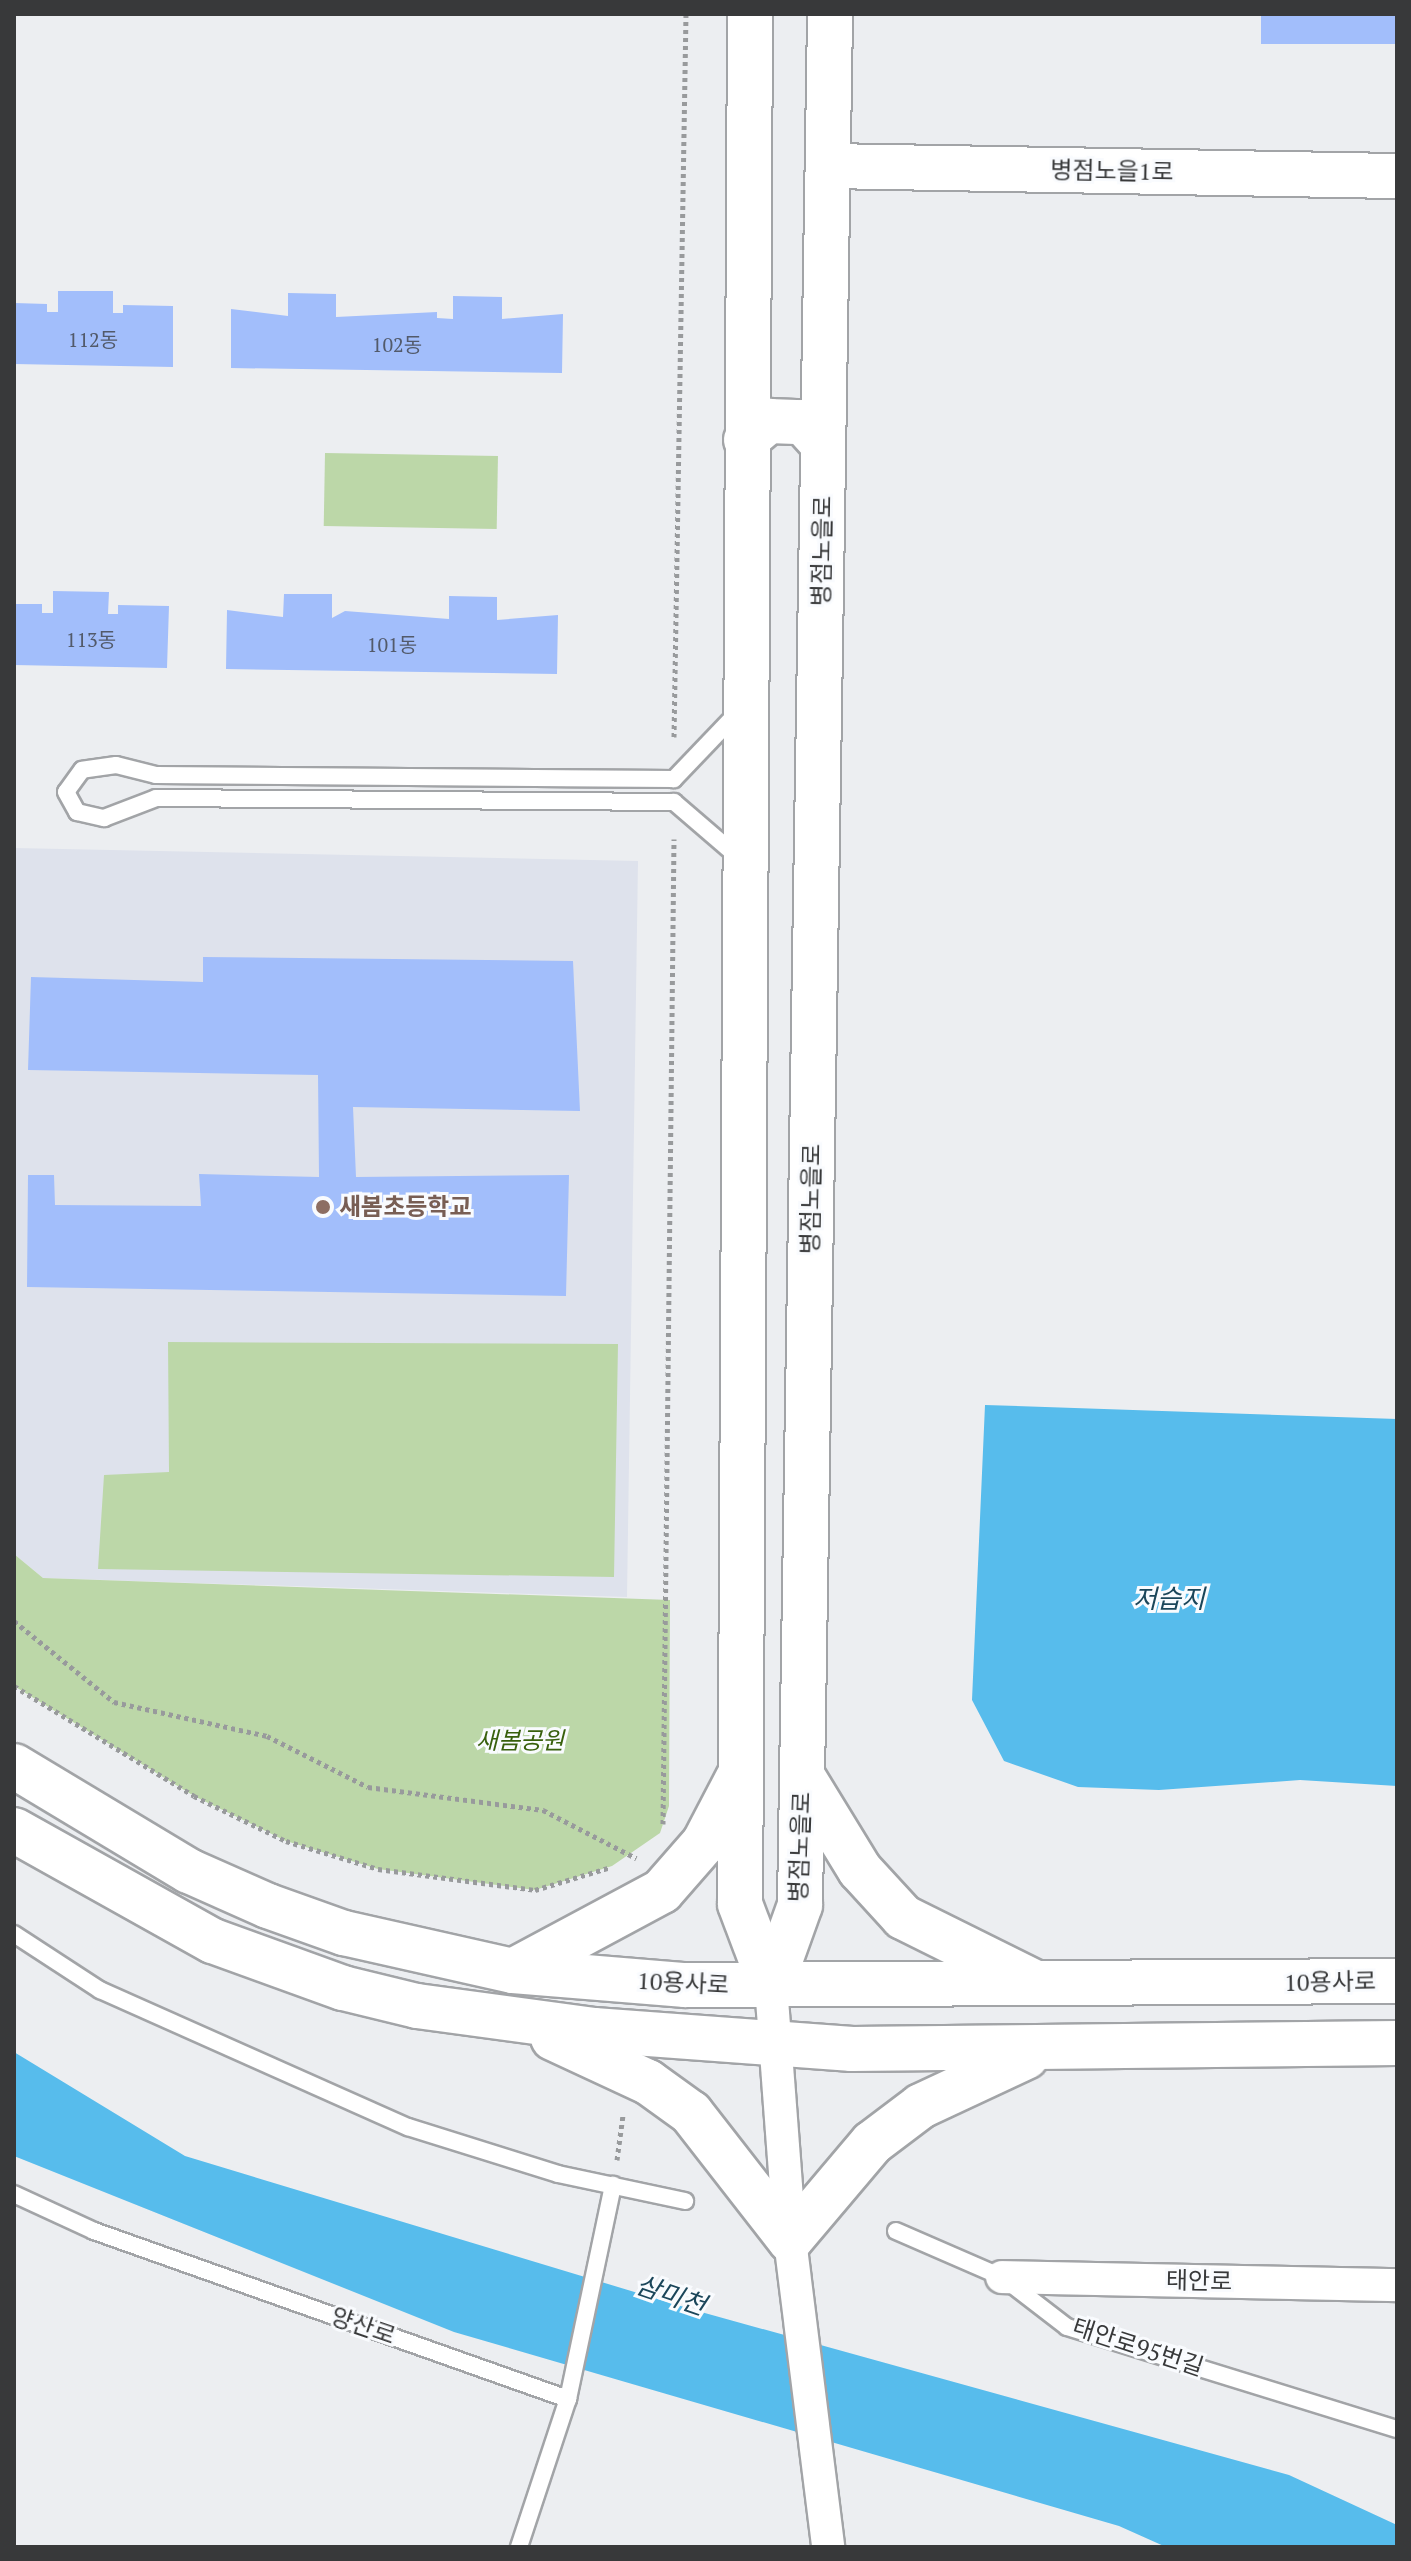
<!DOCTYPE html>
<html>
<head>
<meta charset="utf-8">
<style>
	body { margin:0 }
	#map { position:relative; width:1411px; height:2561px; overflow:hidden; background:#eceef1; font-family:"PT Serif","Noto Sans KR",serif }
	div>[style] { position:absolute }
	.built>* { inset:0; background:#dee2ec }
	.green>* { inset:0; background:#bcd7a8; transform-origin:0 0 }
	.water>* { inset:0; background:#57bcec }
	.building>* { inset:0; background:#a2befb; transform-origin:0 0 }
	.path>* { height:5px; margin-top:-2.5px; transform-origin:0; background:repeating-linear-gradient(90deg,#989a9c 0 4px,transparent 0 8px) }
	.roads { filter:drop-shadow(2px 0 #a2a4a7) drop-shadow(-2px 0 #a2a4a7) drop-shadow(0 2px #a2a4a7) drop-shadow(0 -2px #a2a4a7) }
	.lane>* { height:16px; margin:-8px; padding:0 8px; transform-origin:8px; border-radius:8px; background:#fff }
	.street>* { height:32px; margin:-16px; padding:0 16px; transform-origin:16px; border-radius:16px; background:#fff }
	.secondary>* { height:44px; margin:-22px; padding:0 22px; transform-origin:22px; border-radius:22px; background:#fff }
	.dots>* { width:22px; height:22px; translate:-50% -50%; box-sizing:border-box; border:4px solid #f9fbfe; border-radius:50% }
	span { translate:-50% -50%; white-space:nowrap; text-align:center; line-height:1.15; -webkit-text-stroke:6px #f9fbfe; paint-order:stroke }
	.number-label { font-size:20px; color:#525a6a }
	.number-label span { -webkit-text-stroke-width:0 }
	.street-label { font-size:24px; color:#38393a }
	.education-label { font-size:24px; color:#785e54; font-weight:700 }
	.left { translate:0 -50%; text-align:left }
	.park-label { font-size:24px; color:#38600d; font-style:italic }
	.water-label { font-size:26px; color:#1b465a; font-style:italic }
	.frame { position:absolute; inset:0; border:16px solid #38393a; pointer-events:none }
</style>
</head>
<body>
<div id="map">
	<div class="built">
		<i style="clip-path:polygon(14px 848px,638px 861px,627px 1597px,43px 1578px,14px 1554px)"></i>
	</div>
	<div class="green">
		<i style="left:325px;top:453px;width:173px;height:73px;rotate:1deg"></i>
		<i style="clip-path:polygon(168px 1342px,618px 1344px,614px 1577px,98px 1569px,104px 1475px,169px 1472px)"></i>
		<i style="clip-path:polygon(14px 1554px,43px 1578px,670px 1600px,669px 1806px,660px 1833px,612px 1866px,535px 1890px,378px 1869px,286px 1841px,194px 1796px,14px 1686px)"></i>
	</div>
	<div class="water">
		<i style="clip-path:polygon(985px 1405px,1397px 1419px,1397px 1786px,1300px 1780px,1159px 1790px,1078px 1787px,1004px 1761px,972px 1700px)"></i>
		<i style="clip-path:polygon(14px 2052px,185px 2156px,694px 2310px,1289px 2475px,1397px 2525px,1397px 2547px,1166px 2547px,1119px 2526px,454px 2332px,14px 2156px)"></i>
	</div>
	<div class="building">
		<i style="left:1261px;top:14px;width:136px;height:30px"></i>
		<i style="clip-path:polygon(58px 291px,113px 291px,113px 313px,123px 313px,123px 305px,173px 306px,173px 367px,14px 364px,14px 303px,47px 304px,47px 312px,58px 312px)"></i>
		<i style="clip-path:polygon(288px 293px,336px 294px,336px 317px,437px 312px,437px 318px,453px 319px,453px 296px,502px 297px,502px 319px,563px 314px,562px 373px,231px 368px,231px 309px,288px 316px)"></i>
		<i style="clip-path:polygon(53px 591px,109px 592px,108px 614px,118px 614px,118px 605px,169px 606px,167px 668px,14px 665px,14px 604px,42px 604px,42px 613px,53px 613px)"></i>
		<i style="clip-path:polygon(284px 594px,332px 594px,332px 618px,345px 611px,449px 619px,449px 596px,497px 597px,497px 620px,558px 615px,557px 674px,226px 669px,227px 610px,283px 617px)"></i>
		<i style="clip-path:polygon(203px 957px,573px 961px,580px 1111px,353px 1107px,356px 1177px,569px 1175px,566px 1296px,27px 1287px,28px 1175px,54px 1175px,55px 1205px,201px 1206px,199px 1174px,319px 1177px,318px 1075px,28px 1070px,31px 977px,203px 982px)"></i>
	</div>
	<div class="path">
		<i style="left:674px;top:737px;width:723px;rotate:-89.05deg"></i>
		<i style="left:14px;top:1621px;width:129px;rotate:39deg"></i>
		<i style="left:114px;top:1702px;width:157px;rotate:12.5deg"></i>
		<i style="left:267px;top:1736px;width:113px;rotate:26.8deg"></i>
		<i style="left:368px;top:1787px;width:177px;rotate:7.5deg"></i>
		<i style="left:543px;top:1810px;width:105px;rotate:27.3deg"></i>
		<i style="left:14px;top:1686px;width:211px;rotate:31.4deg"></i>
		<i style="left:194px;top:1796px;width:102px;rotate:26.1deg"></i>
		<i style="left:286px;top:1841px;width:96px;rotate:16.9deg"></i>
		<i style="left:378px;top:1869px;width:158px;rotate:7.6deg"></i>
		<i style="left:535px;top:1890px;width:79px;rotate:-16.8deg"></i>
		<i style="left:663px;top:1824px;width:985px;rotate:-89.36deg"></i>
		<i style="left:617px;top:2160px;width:45px;rotate:-82.4deg"></i>
	</div>
	<div class="roads">
		<div class="lane">
			<i style="left:738px;top:712px;width:93px;rotate:133.7deg"></i>
			<i style="left:674px;top:779px;width:518px;rotate:-179.56deg"></i>
			<i style="left:156px;top:775px;width:41px;rotate:-166deg"></i>
			<i style="left:116px;top:765px;width:34px;rotate:172deg"></i>
			<i style="left:82px;top:770px;width:27px;rotate:126deg"></i>
			<i style="left:66px;top:792px;width:23px;rotate:61deg"></i>
			<i style="left:77px;top:812px;width:28px;rotate:13deg"></i>
			<i style="left:104px;top:818px;width:56px;rotate:-21deg"></i>
			<i style="left:156px;top:798px;width:518px;rotate:0.44deg"></i>
			<i style="left:674px;top:802px;width:86px;rotate:40.7deg"></i>
			<i style="left:14px;top:1934px;width:103px;rotate:33.1deg"></i>
			<i style="left:100px;top:1990px;width:337px;rotate:24deg"></i>
			<i style="left:408px;top:2127px;width:157px;rotate:17.4deg"></i>
			<i style="left:558px;top:2174px;width:130px;rotate:12deg"></i>
			<i style="left:14px;top:2194px;width:88px;rotate:24.8deg"></i>
			<i style="left:94px;top:2231px;width:503px;rotate:19.52deg"></i>
			<i style="left:896px;top:2231px;width:116px;rotate:23.5deg"></i>
			<i style="left:1002px;top:2277px;width:82px;rotate:37.6deg"></i>
			<i style="left:1067px;top:2327px;width:345px;rotate:17.2deg"></i>
			<i style="left:519px;top:2547px;width:156px;rotate:-71.7deg"></i>
			<i style="left:568px;top:2399px;width:219px;rotate:-78.1deg"></i>
		</div>
		<div class="street">
			<i style="left:771px;top:1986px;width:255px;rotate:85.7deg"></i>
			<i style="left:790px;top:2240px;width:309px;rotate:82.9deg"></i>
			<i style="left:1002px;top:2277px;width:395px;rotate:1.2deg"></i>
		</div>
		<div class="secondary">
			<i style="left:750px;top:14px;width:1890px;rotate:90.3deg"></i>
			<i style="left:740px;top:1904px;width:88px;rotate:69.3deg"></i>
			<i style="left:828px;top:166px;width:569px;rotate:1.01deg"></i>
			<i style="left:746px;top:440px;width:30px;rotate:-40deg"></i>
			<i style="left:769px;top:421px;width:34px;rotate:2deg"></i>
			<i style="left:803px;top:422px;width:30px;rotate:48deg"></i>
			<i style="left:14px;top:1766px;width:204px;rotate:31deg"></i>
			<i style="left:189px;top:1871px;width:86px;rotate:23.9deg"></i>
			<i style="left:268px;top:1906px;width:81px;rotate:19.6deg"></i>
			<i style="left:344px;top:1933px;width:173px;rotate:12.7deg"></i>
			<i style="left:513px;top:1971px;width:173px;rotate:4.7deg"></i>
			<i style="left:685px;top:1985px;width:712px;rotate:-0.32deg"></i>
			<i style="left:803px;top:1777px;width:109px;rotate:58.5deg"></i>
			<i style="left:860px;top:1870px;width:64px;rotate:47.5deg"></i>
			<i style="left:903px;top:1917px;width:142px;rotate:26.4deg"></i>
			<i style="left:14px;top:1830px;width:228px;rotate:29.2deg"></i>
			<i style="left:213px;top:1941px;width:138px;rotate:19.9deg"></i>
			<i style="left:343px;top:1988px;width:76px;rotate:13.7deg"></i>
			<i style="left:417px;top:2006px;width:179px;rotate:7.7deg"></i>
			<i style="left:594px;top:2030px;width:259px;rotate:4.2deg"></i>
			<i style="left:852px;top:2049px;width:545px;rotate:-0.63deg"></i>
			<i style="left:513px;top:1971px;width:169px;rotate:-28.2deg"></i>
			<i style="left:662px;top:1891px;width:64px;rotate:-48.8deg"></i>
			<i style="left:704px;top:1843px;width:73px;rotate:-62.4deg"></i>
			<i style="left:771px;top:1986px;width:86px;rotate:-70.3deg"></i>
			<i style="left:800px;top:1905px;width:1891px;rotate:-89.09deg"></i>
			<i style="left:553px;top:2038px;width:105px;rotate:24.9deg"></i>
			<i style="left:648px;top:2082px;width:53px;rotate:35.8deg"></i>
			<i style="left:691px;top:2113px;width:161px;rotate:52.1deg"></i>
			<i style="left:790px;top:2240px;width:127px;rotate:-49.8deg"></i>
			<i style="left:872px;top:2143px;width:61px;rotate:-37.1deg"></i>
			<i style="left:921px;top:2106px;width:116px;rotate:-25deg"></i>
		</div>
	</div>
	<div class="dots">
		<i style="left:323px;top:1207px;background:#8d6e63"></i>
	</div>
	<div class="number-label">
		<span style="left:93px;top:339px">112동</span>
		<span style="left:397px;top:344px">102동</span>
		<span style="left:91px;top:639px">113동</span>
		<span style="left:392px;top:644px">101동</span>
	</div>
	<div class="street-label">
		<span style="left:1112px;top:171px;rotate:1deg">병점노을1로</span>
		<span style="left:822px;top:551px;rotate:-89deg">병점노을로</span>
		<span style="left:811px;top:1199px;rotate:-89deg">병점노을로</span>
		<span style="left:800px;top:1847px;rotate:-88deg">병점노을로</span>
		<span style="left:1330px;top:1982px;rotate:-1deg">10용사로</span>
		<span style="left:683px;top:1983px;rotate:3deg">10용사로</span>
		<span style="left:1199px;top:2281px;rotate:1deg">태안로</span>
		<span style="left:363px;top:2326px;rotate:19deg">양산로</span>
		<span style="left:1138px;top:2347px;rotate:18deg">태안로95번길</span>
	</div>
	<div class="education-label">
		<span class="left" style="left:339px;top:1207px">새봄초등학교</span>
	</div>
	<div class="park-label">
		<span style="left:520px;top:1741px">새봄공원</span>
	</div>
	<div class="water-label">
		<span style="left:1169px;top:1599px">저습지</span>
		<span style="left:671px;top:2295px;rotate:19deg">삼미천</span>
	</div>
	<div class="frame"></div>
</div>
</body>
</html>
